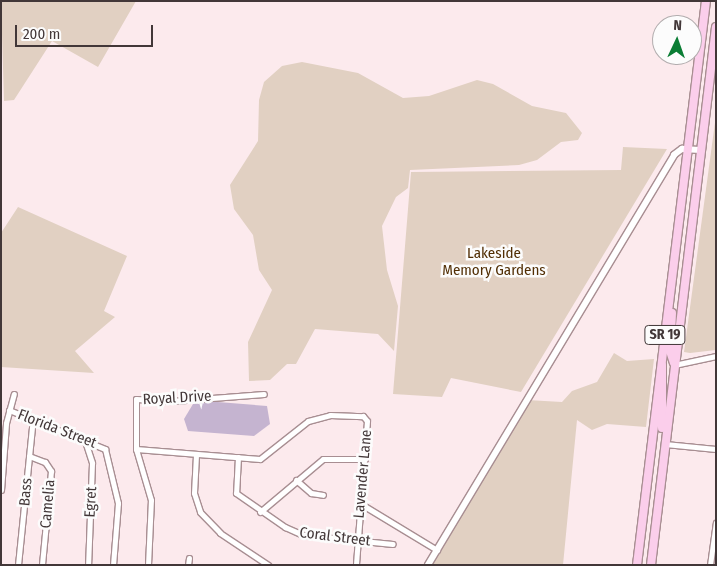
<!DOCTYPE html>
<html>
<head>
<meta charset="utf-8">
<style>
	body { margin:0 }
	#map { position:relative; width:717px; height:566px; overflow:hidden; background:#fceaed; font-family:"Fira Sans Condensed",sans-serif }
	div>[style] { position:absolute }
	.green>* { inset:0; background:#e1d0c2 }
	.water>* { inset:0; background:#c5b4d0 }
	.roads { filter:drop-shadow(1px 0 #a88e92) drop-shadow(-1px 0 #a88e92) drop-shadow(0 1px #a88e92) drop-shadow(0 -1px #a88e92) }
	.minor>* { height:5px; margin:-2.5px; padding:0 2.5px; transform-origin:2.5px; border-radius:2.5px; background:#fff }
	.tertiary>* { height:5.5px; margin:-2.75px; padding:0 2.75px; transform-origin:2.75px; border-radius:2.75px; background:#fff }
	.primary>* { height:8px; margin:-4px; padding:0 4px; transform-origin:4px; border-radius:4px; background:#fbceeb }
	span { translate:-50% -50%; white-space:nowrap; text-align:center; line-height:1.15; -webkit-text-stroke:5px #fcfcfc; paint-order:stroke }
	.shield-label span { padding:1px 4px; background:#fcfcfc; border:1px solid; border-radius:4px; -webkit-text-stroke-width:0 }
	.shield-label { font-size:14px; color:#423738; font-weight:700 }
	.park-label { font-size:15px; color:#522f05 }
	.street-label { font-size:15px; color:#423738 }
	.frame { position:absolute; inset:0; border:2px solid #423738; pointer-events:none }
	.north { position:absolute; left:652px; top:15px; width:50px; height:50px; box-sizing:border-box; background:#fcfcfc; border:1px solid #b2adae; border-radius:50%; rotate:3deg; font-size:14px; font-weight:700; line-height:20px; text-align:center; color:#423738 }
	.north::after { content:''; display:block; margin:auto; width:18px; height:22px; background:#0a7d34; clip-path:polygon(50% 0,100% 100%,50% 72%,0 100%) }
	.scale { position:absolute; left:15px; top:25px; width:138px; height:22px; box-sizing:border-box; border:2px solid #423738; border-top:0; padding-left:6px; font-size:15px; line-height:18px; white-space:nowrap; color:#423738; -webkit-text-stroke:4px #fcfcfc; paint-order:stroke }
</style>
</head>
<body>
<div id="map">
	<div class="green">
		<i style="clip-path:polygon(1px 1px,136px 1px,98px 67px,52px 41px,14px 100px,4px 101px)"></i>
		<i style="clip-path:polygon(302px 62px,358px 73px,403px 98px,429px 96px,477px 80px,493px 84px,532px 106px,566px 113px,582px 133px,578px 140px,561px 142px,537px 160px,519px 165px,410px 170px,408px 188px,396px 197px,382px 226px,387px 270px,398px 306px,394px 351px,378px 334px,315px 329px,296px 364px,287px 364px,270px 380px,249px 381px,248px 342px,272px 290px,259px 270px,253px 235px,234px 209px,230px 185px,258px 141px,259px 100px,264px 82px,282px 66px)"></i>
		<i style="clip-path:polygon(716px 115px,716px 350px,690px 353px,684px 352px)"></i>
		<i style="clip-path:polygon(623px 147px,667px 149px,521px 392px,451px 378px,442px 397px,393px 394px,411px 172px,621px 170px)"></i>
		<i style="clip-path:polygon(18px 207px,127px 256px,104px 311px,115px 317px,75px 351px,94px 373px,1px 367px,1px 233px)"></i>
		<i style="clip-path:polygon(614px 353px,627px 361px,654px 359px,646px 427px,607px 424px,592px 430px,577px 420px,563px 565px,431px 565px,527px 400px,562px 402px,572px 391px,597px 382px)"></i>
	</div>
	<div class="water">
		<i style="clip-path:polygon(205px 401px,267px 406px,270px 424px,254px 436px,188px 431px,184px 419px,193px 404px)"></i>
	</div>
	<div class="roads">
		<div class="minor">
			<i style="left:674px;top:365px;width:43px;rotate:-12.1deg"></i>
			<i style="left:9px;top:410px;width:104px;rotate:22.1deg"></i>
			<i style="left:105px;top:449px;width:56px;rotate:76.5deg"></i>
			<i style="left:118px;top:503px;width:62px;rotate:94.6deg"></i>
			<i style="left:85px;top:441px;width:23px;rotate:72deg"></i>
			<i style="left:92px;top:463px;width:102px;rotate:92.2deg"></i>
			<i style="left:665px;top:444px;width:51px;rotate:5.6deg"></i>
			<i style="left:136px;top:449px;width:124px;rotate:4.6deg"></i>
			<i style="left:260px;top:459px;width:61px;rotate:-38.4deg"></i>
			<i style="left:308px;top:421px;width:23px;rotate:-15deg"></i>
			<i style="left:330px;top:415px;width:33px;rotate:2deg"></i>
			<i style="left:363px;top:416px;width:6px;rotate:51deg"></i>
			<i style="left:367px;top:421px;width:144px;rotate:94.4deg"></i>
			<i style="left:196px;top:455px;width:38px;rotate:93deg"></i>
			<i style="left:194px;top:493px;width:20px;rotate:72deg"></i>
			<i style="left:200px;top:512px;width:29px;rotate:46deg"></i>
			<i style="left:220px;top:533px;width:58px;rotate:33.7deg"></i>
			<i style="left:29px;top:456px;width:17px;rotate:21deg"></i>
			<i style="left:45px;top:462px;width:11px;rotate:56deg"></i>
			<i style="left:51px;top:471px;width:94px;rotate:95.5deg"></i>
			<i style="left:238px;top:457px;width:36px;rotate:93deg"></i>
			<i style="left:236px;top:493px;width:60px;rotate:34.8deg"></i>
			<i style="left:285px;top:527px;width:20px;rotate:24deg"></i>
			<i style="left:303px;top:535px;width:90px;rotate:5.7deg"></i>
			<i style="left:296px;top:480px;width:20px;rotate:41deg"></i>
			<i style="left:311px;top:493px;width:12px;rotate:9deg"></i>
			<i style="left:1px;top:490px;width:67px;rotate:-85.7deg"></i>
			<i style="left:6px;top:423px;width:30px;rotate:-75deg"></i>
			<i style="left:361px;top:504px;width:89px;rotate:31.2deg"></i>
			<i style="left:260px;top:512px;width:82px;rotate:-40.1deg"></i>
			<i style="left:323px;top:459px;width:42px"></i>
			<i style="left:18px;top:565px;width:148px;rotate:-84.2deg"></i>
			<i style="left:148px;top:565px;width:65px;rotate:-87.4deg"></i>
			<i style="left:151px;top:500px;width:53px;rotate:-106.4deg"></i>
			<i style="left:136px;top:449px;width:50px;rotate:-90deg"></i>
			<i style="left:136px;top:399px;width:37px;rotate:3deg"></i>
			<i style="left:173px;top:401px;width:91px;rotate:-4.4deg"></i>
			<i style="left:188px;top:565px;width:7px;rotate:-82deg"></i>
			<i style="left:710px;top:565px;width:43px;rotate:-82.1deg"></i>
		</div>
		<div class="tertiary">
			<i style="left:428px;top:565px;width:478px;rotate:-59deg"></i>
			<i style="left:674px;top:155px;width:10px;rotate:-37deg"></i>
			<i style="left:682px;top:149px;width:18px;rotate:3deg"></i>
		</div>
		<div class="primary">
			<i style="left:672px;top:313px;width:38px;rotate:93deg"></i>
			<i style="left:670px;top:351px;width:13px;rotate:72deg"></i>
			<i style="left:662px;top:365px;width:63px;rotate:90deg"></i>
			<i style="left:637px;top:565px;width:568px;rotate:-83.03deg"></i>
			<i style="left:651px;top:565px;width:542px;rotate:-83.11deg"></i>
		</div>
	</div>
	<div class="shield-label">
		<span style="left:665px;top:335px">SR 19</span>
	</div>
	<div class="park-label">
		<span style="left:494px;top:262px">Lakeside<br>Memory Gardens</span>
	</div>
	<div class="street-label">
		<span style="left:177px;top:398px;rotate:-3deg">Royal Drive</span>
		<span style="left:57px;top:429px;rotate:21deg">Florida Street</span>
		<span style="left:363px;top:474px;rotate:-85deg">Lavender Lane</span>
		<span style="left:26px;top:492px;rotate:-85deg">Bass</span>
		<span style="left:91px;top:502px;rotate:-87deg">Egret</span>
		<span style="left:48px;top:504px;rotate:-85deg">Camelia</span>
		<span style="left:335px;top:537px;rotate:7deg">Coral Street</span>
	</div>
	<div class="frame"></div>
	<div class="north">N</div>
	<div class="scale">200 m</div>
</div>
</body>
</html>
